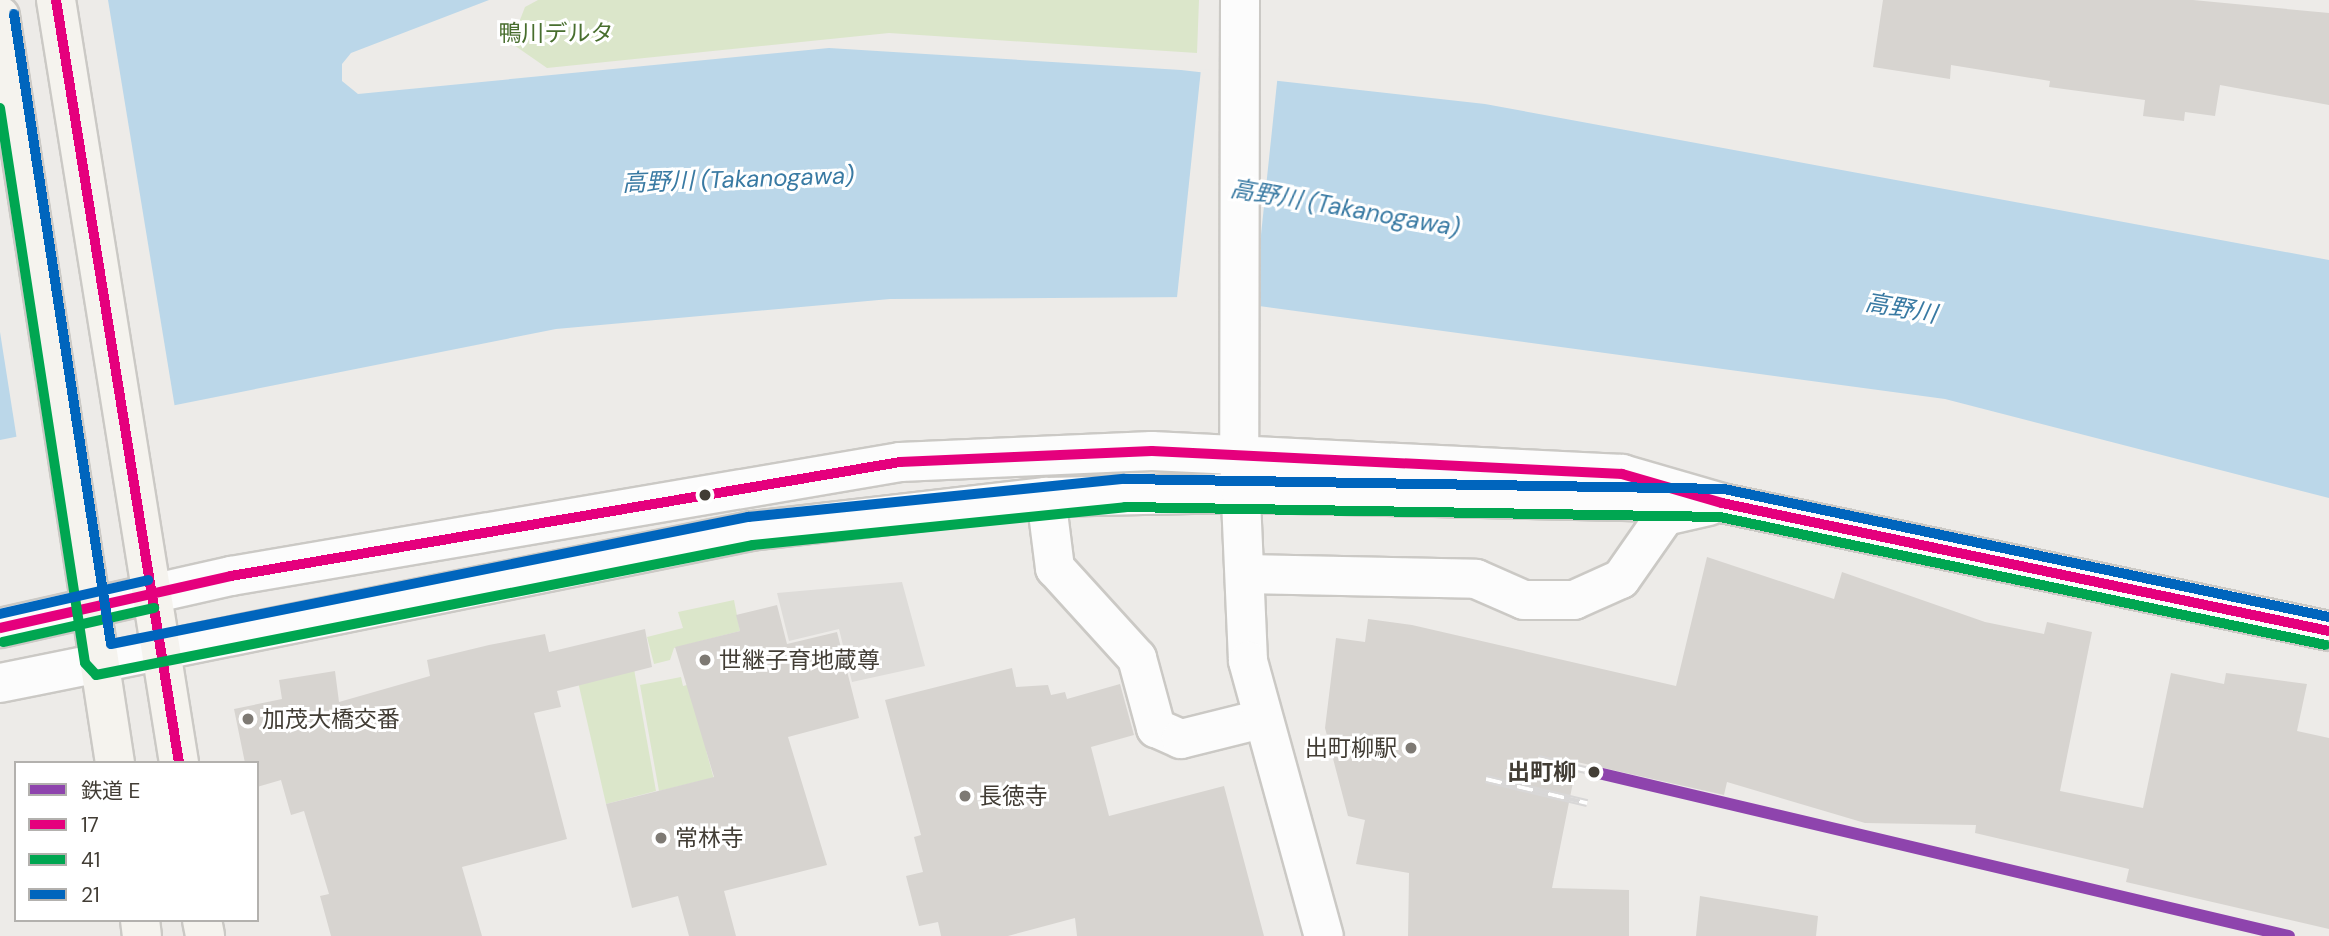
<!DOCTYPE html>
<html>
<head>
<meta charset="utf-8">
<style>
	body { margin:0 }
	#map { position:relative; width:2329px; height:936px; overflow:hidden; background:#edebe8; font-family:"DM Sans","Noto Sans JP",sans-serif }
	div>[style] { position:absolute }
	.green>* { inset:0; background:#dbe6ca }
	.parking>* { inset:0; background:#dedcd9 }
	.water>* { inset:0; background:#bbd7e9 }
	.pier>* { inset:0; background:#edebe8; transform-origin:0 0 }
	.building>* { inset:0; background:#d7d4d0 }
	.roads { filter:drop-shadow(2px 0 #cbc9c5) drop-shadow(-2px 0 #cbc9c5) drop-shadow(0 2px #cbc9c5) drop-shadow(0 -2px #cbc9c5) }
	.minor>* { height:38px; margin:-19px; padding:0 19px; transform-origin:19px; border-radius:19px; background:#fcfcfc }
	.tertiary>* { height:38px; margin:-19px; padding:0 19px; transform-origin:19px; border-radius:19px; background:#fcfcfc }
	.secondary>* { height:38px; margin:-19px; padding:0 19px; transform-origin:19px; border-radius:19px; background:#f5f3ee }
	.rail>* { height:8px; margin-top:-4px; transform-origin:0; background:repeating-linear-gradient(90deg,#fff 0 16px,#d8d7d7 0 32px); box-sizing:border-box; border-block:2px solid #d8d7d7 }
	.bus-1>* { height:10px; margin:-5px; padding:0 5px; transform-origin:5px; border-radius:5px; background:#e5007d }
	.bus-2>* { height:10px; margin:-5px; padding:0 5px; transform-origin:5px; border-radius:5px; background:#00a651 }
	.bus-3>* { height:10px; margin:-5px; padding:0 5px; transform-origin:5px; border-radius:5px; background:#0065bd }
	.rail-1>* { height:12px; margin:-6px; padding:0 6px; transform-origin:6px; border-radius:6px; background:#8e44ad }
	.dots>* { width:19px; height:19px; translate:-50% -50%; box-sizing:border-box; border:4px solid #fff; border-radius:50% }
	span { translate:-50% -50%; white-space:nowrap; text-align:center; line-height:1.15; -webkit-text-stroke:6px #fff; paint-order:stroke }
	.park-label { font-size:23px; color:#486e2e }
	.poi-label { font-size:23px; color:#423d35 }
	.left { translate:0 -50%; text-align:left }
	.right { translate:-100% -50%; text-align:right }
	.stop-label { font-size:23px; color:#423d35; font-weight:700 }
	.water-label { font-size:24px; color:#397aa3; font-style:italic }
	.legend { position:absolute; left:14px; top:761px; width:245px; height:161px; box-sizing:border-box; background:#fff; border:2px solid #b3b1ae; margin:0; padding:9px 12px; list-style:none; font-size:21px; color:#423d35 }
	.legend li { display:flex; align-items:center; gap:14px; height:35px }
	.legend b { width:35px; border:2px solid #b3b1ae }
</style>
</head>
<body>
<div id="map">
	<div class="green">
		<i style="clip-path:polygon(538px 0,1199px 0,1197px 53px,889px 33px,547px 68px,511px 43px,525px 7px)"></i>
		<i style="clip-path:polygon(734px 600px,740px 631px,674px 648px,670px 660px,654px 664px,647px 637px,683px 628px,678px 612px)"></i>
		<i style="clip-path:polygon(573px 660px,634px 669px,656px 791px,606px 804px)"></i>
		<i style="clip-path:polygon(750px 669px,706px 750px,718px 794px,700px 781px,659px 791px,640px 685px,681px 677px,683px 686px)"></i>
	</div>
	<div class="parking">
		<i style="clip-path:polygon(902px 582px,925px 666px,852px 682px,839px 629px,789px 641px,777px 593px)"></i>
	</div>
	<div class="water">
		<i style="clip-path:polygon(0 0,489px 0,351px 53px,342px 64px,342px 81px,358px 94px,829px 48px,1181px 70px,1485px 104px,2329px 260px,2329px 498px,1945px 399px,1192px 297px,890px 299px,556px 329px,0 440px)"></i>
	</div>
	<div class="pier">
		<i style="clip-path:polygon(0 0,108px 0,175px 408px,17px 440px,0 332px)"></i>
		<i style="left:1201px;top:69px;width:77px;height:232px;rotate:6deg"></i>
	</div>
	<div class="building">
		<i style="clip-path:polygon(1883px 0,2193px 0,2329px 13px,2329px 105px,2220px 85px,2215px 116px,2185px 112px,2184px 121px,2143px 116px,2145px 100px,2049px 87px,2050px 81px,1951px 65px,1950px 79px,1873px 67px)"></i>
		<i style="clip-path:polygon(1707px 557px,1834px 599px,1842px 572px,1985px 622px,2044px 634px,2047px 622px,2092px 632px,2060px 791px,2143px 808px,2171px 673px,2224px 684px,2226px 673px,2307px 684px,2297px 731px,2329px 738px,2329px 929px,2126px 882px,2129px 869px,1975px 833px,1976px 825px,1865px 823px,1727px 782px,1724px 795px,1577px 762px,1552px 888px,1629px 890px,1629px 936px,1408px 936px,1409px 873px,1356px 864px,1365px 820px,1348px 816px,1325px 728px,1336px 638px,1365px 642px,1368px 619px,1412px 625px,1676px 686px)"></i>
		<i style="clip-path:polygon(777px 605px,787px 644px,837px 632px,859px 718px,788px 737px,827px 865px,724px 891px,736px 936px,689px 936px,678px 896px,632px 908px,606px 804px,714px 777px,675px 647px,740px 631px,736px 615px)"></i>
		<i style="clip-path:polygon(645px 629px,652px 667px,557px 691px,561px 707px,534px 713px,567px 839px,462px 867px,482px 936px,331px 936px,320px 896px,329px 894px,304px 811px,291px 815px,281px 780px,257px 787px,257px 763px,245px 763px,234px 709px,282px 699px,279px 680px,335px 671px,339px 702px,430px 676px,427px 660px,489px 645px,545px 634px,549px 652px)"></i>
		<i style="clip-path:polygon(1012px 668px,1016px 687px,1048px 685px,1051px 695px,1065px 692px,1067px 699px,1120px 684px,1134px 735px,1091px 747px,1109px 816px,1224px 786px,1264px 936px,1077px 936px,1075px 918px,1008px 936px,941px 936px,938px 922px,919px 926px,906px 876px,923px 872px,914px 837px,921px 835px,885px 700px)"></i>
		<i style="clip-path:polygon(1700px 896px,1818px 916px,1816px 936px,1696px 936px)"></i>
	</div>
	<div class="roads">
		<div class="minor">
			<i style="left:1046px;top:497px;width:72px;rotate:82.8deg"></i>
			<i style="left:1055px;top:568px;width:122px;rotate:47.7deg"></i>
			<i style="left:1137px;top:658px;width:73px;rotate:74.8deg"></i>
			<i style="left:1156px;top:728px;width:27px;rotate:24deg"></i>
			<i style="left:1181px;top:739px;width:82px;rotate:-14deg"></i>
			<i style="left:1245px;top:574px;width:231px;rotate:1.2deg"></i>
			<i style="left:1476px;top:579px;width:52px;rotate:23.6deg"></i>
			<i style="left:1524px;top:600px;width:50px"></i>
			<i style="left:1574px;top:600px;width:51px;rotate:-24.1deg"></i>
			<i style="left:1621px;top:579px;width:77px;rotate:-55.1deg"></i>
			<i style="left:1665px;top:516px;width:45px;rotate:-12.8deg"></i>
		</div>
		<div class="tertiary">
			<i style="left:1240px;top:0;width:454px;rotate:90.1deg"></i>
			<i style="left:1239px;top:454px;width:207px;rotate:87.5deg"></i>
			<i style="left:1248px;top:661px;width:285px;rotate:74.6deg"></i>
			<i style="left:0;top:628px;width:237px;rotate:-12.7deg"></i>
			<i style="left:231px;top:576px;width:679px;rotate:-9.67deg"></i>
			<i style="left:900px;top:462px;width:252px;rotate:-2.5deg"></i>
			<i style="left:1152px;top:451px;width:471px;rotate:2.8deg"></i>
			<i style="left:1622px;top:474px;width:104px;rotate:16.2deg"></i>
			<i style="left:1722px;top:503px;width:620px;rotate:11.91deg"></i>
			<i style="left:0;top:683px;width:766px;rotate:-11.44deg"></i>
			<i style="left:751px;top:531px;width:297px;rotate:-6.6deg"></i>
			<i style="left:1046px;top:497px;width:195px;rotate:-1.2deg"></i>
			<i style="left:1241px;top:493px;width:433px;rotate:1.2deg"></i>
		</div>
		<div class="secondary">
			<i style="left:56px;top:0;width:773px;rotate:80.84deg"></i>
			<i style="left:0;top:16px;width:756px;rotate:81.25deg"></i>
			<i style="left:140px;top:920px;width:16px;rotate:83deg"></i>
			<i style="left:202px;top:920px;width:16px;rotate:79deg"></i>
		</div>
	</div>
	<div class="rail">
		<i style="left:1538px;top:759px;width:57px;rotate:13.1deg"></i>
		<i style="left:1486px;top:779px;width:104px;rotate:13.4deg"></i>
	</div>
	<div class="bus-1">
		<i style="left:56px;top:0;width:773px;rotate:80.84deg"></i>
		<i style="left:0;top:628px;width:237px;rotate:-12.7deg"></i>
		<i style="left:231px;top:576px;width:679px;rotate:-9.67deg"></i>
		<i style="left:900px;top:462px;width:252px;rotate:-2.5deg"></i>
		<i style="left:1152px;top:451px;width:471px;rotate:2.8deg"></i>
		<i style="left:1622px;top:474px;width:104px;rotate:16.2deg"></i>
		<i style="left:1722px;top:503px;width:620px;rotate:11.91deg"></i>
	</div>
	<div class="bus-2">
		<i style="left:0;top:108px;width:561px;rotate:81.29deg"></i>
		<i style="left:85px;top:663px;width:16px;rotate:47deg"></i>
		<i style="left:96px;top:675px;width:670px;rotate:-11.19deg"></i>
		<i style="left:753px;top:545px;width:374px;rotate:-5.8deg"></i>
		<i style="left:1125px;top:507px;width:595px;rotate:0.96deg"></i>
		<i style="left:1720px;top:517px;width:619px;rotate:11.93deg"></i>
		<i style="left:3px;top:642px;width:155px;rotate:-12.7deg"></i>
	</div>
	<div class="bus-3">
		<i style="left:14px;top:14px;width:637px;rotate:81.25deg"></i>
		<i style="left:111px;top:644px;width:650px;rotate:-11.28deg"></i>
		<i style="left:748px;top:517px;width:378px;rotate:-5.8deg"></i>
		<i style="left:1124px;top:479px;width:600px;rotate:0.95deg"></i>
		<i style="left:1724px;top:489px;width:618px;rotate:11.95deg"></i>
		<i style="left:0;top:614px;width:152px;rotate:-12.9deg"></i>
	</div>
	<div class="rail-1">
		<i style="left:1594px;top:772px;width:714px;rotate:13.28deg"></i>
	</div>
	<div class="dots">
		<i style="left:705px;top:495px;background:#423d35"></i>
		<i style="left:705px;top:660px;background:#7e7a74"></i>
		<i style="left:248px;top:719px;background:#7e7a74"></i>
		<i style="left:1411px;top:748px;background:#7e7a74"></i>
		<i style="left:1594px;top:772px;background:#423d35"></i>
		<i style="left:965px;top:796px;background:#7e7a74"></i>
		<i style="left:661px;top:838px;background:#7e7a74"></i>
	</div>
	<div class="park-label">
		<span style="left:556px;top:33px">鴨川デルタ</span>
	</div>
	<div class="poi-label">
		<span class="left" style="left:719px;top:660px">世継子育地蔵尊</span>
		<span class="left" style="left:262px;top:719px">加茂大橋交番</span>
		<span class="right" style="left:1397px;top:748px">出町柳駅</span>
		<span class="left" style="left:979px;top:796px">長徳寺</span>
		<span class="left" style="left:675px;top:838px">常林寺</span>
	</div>
	<div class="stop-label">
		<span class="right" style="left:1576px;top:772px">出町柳</span>
	</div>
	<div class="water-label">
		<span style="left:738px;top:179px;rotate:-2deg">高野川 (Takanogawa)</span>
		<span style="left:1345px;top:208px;rotate:10deg">高野川 (Takanogawa)</span>
		<span style="left:1901px;top:308px;rotate:10deg">高野川</span>
	</div>
	<ul class="legend">
	<li><b style="height:9px;background:#8e44ad"></b>鉄道 E</li>
	<li><b style="height:9px;background:#e5007d"></b>17</li>
	<li><b style="height:9px;background:#00a651"></b>41</li>
	<li><b style="height:9px;background:#0065bd"></b>21</li>
	</ul>
</div>
</body>
</html>
